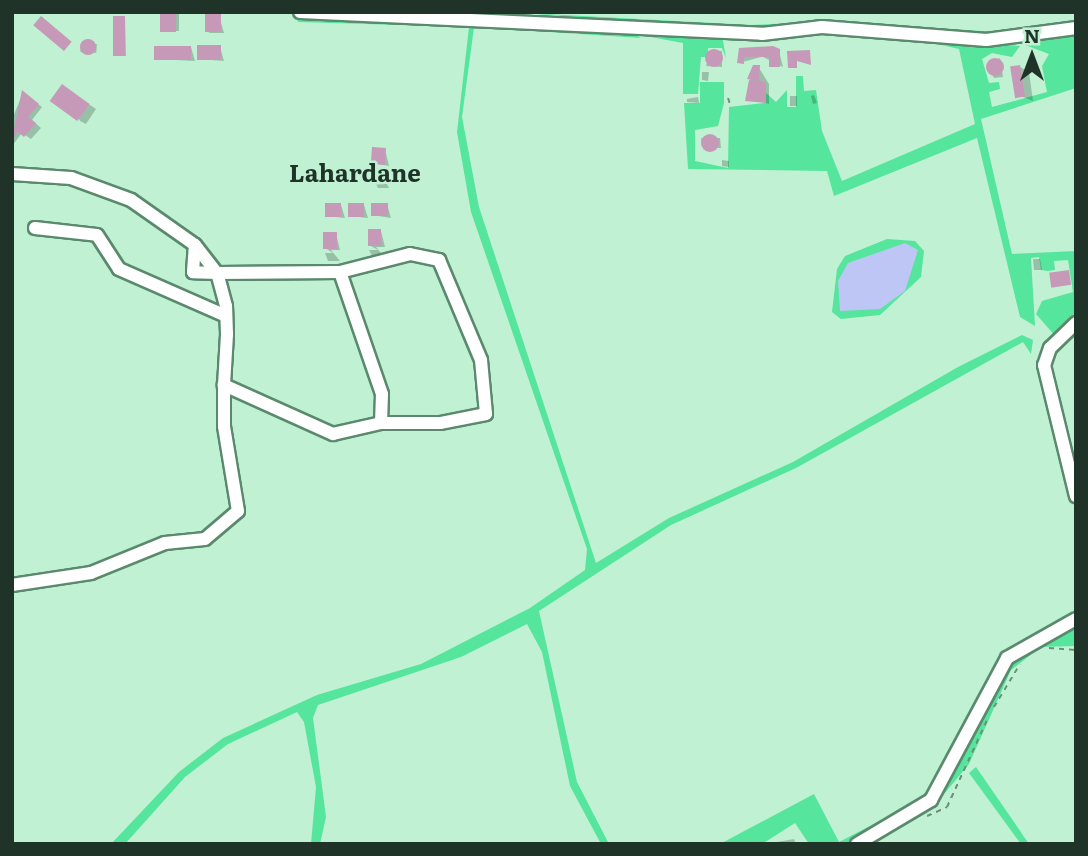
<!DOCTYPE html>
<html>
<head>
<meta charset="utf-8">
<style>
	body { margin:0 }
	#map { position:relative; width:1088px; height:856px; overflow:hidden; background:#bff1d2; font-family:Literata,serif }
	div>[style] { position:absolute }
	.green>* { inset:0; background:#55e59c }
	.water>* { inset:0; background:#bec6f5 }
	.shadow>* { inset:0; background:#0003; transform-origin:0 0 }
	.building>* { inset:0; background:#c599b7; transform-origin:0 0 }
	.round { border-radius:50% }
	.path>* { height:2px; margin-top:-1px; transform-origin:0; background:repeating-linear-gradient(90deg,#6d8f7a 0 5px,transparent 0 10px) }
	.roads { filter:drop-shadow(2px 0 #5a896d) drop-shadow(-2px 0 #5a896d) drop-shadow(0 2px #5a896d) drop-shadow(0 -2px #5a896d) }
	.minor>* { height:12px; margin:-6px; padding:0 6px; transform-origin:6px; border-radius:6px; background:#fff }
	span { translate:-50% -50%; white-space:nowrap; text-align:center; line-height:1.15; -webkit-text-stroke:5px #bff1d2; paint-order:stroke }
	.quarter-label { font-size:24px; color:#203328; font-weight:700 }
	.frame { position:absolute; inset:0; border:14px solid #203328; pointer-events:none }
	.north { position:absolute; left:997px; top:21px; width:70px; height:70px; -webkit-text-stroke:5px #bff1d2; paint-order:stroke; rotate:0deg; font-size:19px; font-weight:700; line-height:28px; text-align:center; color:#203328 }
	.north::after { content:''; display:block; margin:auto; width:24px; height:32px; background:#203328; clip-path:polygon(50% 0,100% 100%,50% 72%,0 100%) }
</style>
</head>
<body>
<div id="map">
	<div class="green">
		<i style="clip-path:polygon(508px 12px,751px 25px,836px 21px,1010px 33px,772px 31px)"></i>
		<i style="clip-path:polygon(296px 16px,632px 32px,641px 38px,474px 27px,462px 117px,479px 207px,596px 563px,669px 518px,793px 462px,958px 367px,1022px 335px,1033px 340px,1031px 354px,1023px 342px,796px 468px,671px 525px,539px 611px,577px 782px,609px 844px,601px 844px,570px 786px,542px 652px,527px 624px,461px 657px,318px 705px,313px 718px,326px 817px,320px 844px,311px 844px,316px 787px,304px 722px,297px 712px,228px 744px,185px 777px,125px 844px,111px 844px,179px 772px,223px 738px,317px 695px,421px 664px,530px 608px,585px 570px,587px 549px,471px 212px,457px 132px,469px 27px,298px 22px)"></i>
		<i style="clip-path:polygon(1076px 31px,1076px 88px,981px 119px,1012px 254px,1076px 251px,1076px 320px,1056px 337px,1036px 314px,1042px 301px,1073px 292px,1068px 260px,1054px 261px,1055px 270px,1048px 271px,1041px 270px,1039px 257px,1031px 258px,1035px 326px,1020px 317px,977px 138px,834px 196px,827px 171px,688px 169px,684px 103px,700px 103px,700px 82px,724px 82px,724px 103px,718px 126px,695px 130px,695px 161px,728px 168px,729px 107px,765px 103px,766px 93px,776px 102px,787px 90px,787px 107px,796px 107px,796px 76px,803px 76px,804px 91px,816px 90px,822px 131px,842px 181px,975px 124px,959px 49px,903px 36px,1020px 46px,1012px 57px,992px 53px,982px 59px,989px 83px,999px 82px,1000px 89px,989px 92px,992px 107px,1047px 92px,1042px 66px,1049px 54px,1025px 45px)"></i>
		<i style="clip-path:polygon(722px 35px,726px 58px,722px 48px,708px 48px,708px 57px,701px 57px,698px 94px,683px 94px,683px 43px,645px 36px)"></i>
		<i style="clip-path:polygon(887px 239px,915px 241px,924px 251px,921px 277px,880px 315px,841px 319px,832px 312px,837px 269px,845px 256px)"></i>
		<i style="clip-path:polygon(1076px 624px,1076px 646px,1041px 647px,1011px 670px,969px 764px,930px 811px,1009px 660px)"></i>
		<i style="clip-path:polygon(976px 767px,1014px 822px,1029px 844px,1021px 844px,969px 773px)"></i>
		<i style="clip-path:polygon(814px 794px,839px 842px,918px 801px,852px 844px,809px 844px,795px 823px,762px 844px,720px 844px)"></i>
	</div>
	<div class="water">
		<i style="clip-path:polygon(905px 243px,918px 250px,905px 291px,880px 309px,840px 311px,838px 281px,848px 263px)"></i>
	</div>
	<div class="shadow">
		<i style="left:161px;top:12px;width:18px;height:19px"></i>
		<i style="clip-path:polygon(218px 12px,224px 33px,210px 33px,206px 31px)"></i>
		<i style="clip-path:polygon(125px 18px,126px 56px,116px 56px)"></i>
		<i style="left:81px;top:43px;width:16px;height:9px;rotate:4deg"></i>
		<i style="clip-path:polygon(191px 47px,195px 61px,156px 59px)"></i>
		<i style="clip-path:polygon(220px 47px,224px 61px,199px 59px)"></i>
		<i style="clip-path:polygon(710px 50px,722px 51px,722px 67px,706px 66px)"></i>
		<i style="clip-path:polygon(761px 51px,761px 57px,739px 63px,741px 54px)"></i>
		<i style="clip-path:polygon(779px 51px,783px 67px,763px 57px)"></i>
		<i style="clip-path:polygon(1000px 58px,1003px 77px,994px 78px,987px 64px)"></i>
		<i style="clip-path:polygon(1020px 67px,1029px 72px,1033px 101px,1016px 94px)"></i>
		<i style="clip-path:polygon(759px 68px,769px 84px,769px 104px,759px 101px,750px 79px)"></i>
		<i style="clip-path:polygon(702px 72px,709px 72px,708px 81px,702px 80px)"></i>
		<i style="clip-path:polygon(62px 86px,96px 109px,86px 124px,80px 121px)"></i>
		<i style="clip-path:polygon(23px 93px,42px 107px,32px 120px,41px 128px,31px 139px,22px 133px,12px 146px,12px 119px)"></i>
		<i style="clip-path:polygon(814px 95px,817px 103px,813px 104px,811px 96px)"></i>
		<i style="left:790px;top:96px;width:7px;height:10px"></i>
		<i style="clip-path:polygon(698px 97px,699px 103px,687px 102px,687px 99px)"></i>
		<i style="clip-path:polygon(701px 138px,720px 138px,721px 148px,703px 148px)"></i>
		<i style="clip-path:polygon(385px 149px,389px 166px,374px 163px)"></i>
		<i style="clip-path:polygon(722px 160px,729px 161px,729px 167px,722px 166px)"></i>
		<i style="clip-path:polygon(374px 180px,385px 180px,389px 188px,378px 188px)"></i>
		<i style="clip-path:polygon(387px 204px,391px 218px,372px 215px)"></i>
		<i style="clip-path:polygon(341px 205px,345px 218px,326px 216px)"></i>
		<i style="clip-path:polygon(364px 205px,368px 218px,349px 216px)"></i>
		<i style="clip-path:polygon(381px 231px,385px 247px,376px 247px,385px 258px,373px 258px,369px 250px,378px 250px,369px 245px)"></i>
		<i style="clip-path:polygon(336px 234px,340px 250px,331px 250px,340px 261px,328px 261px,325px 253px,333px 253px,325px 248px)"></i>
		<i style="clip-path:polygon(1033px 259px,1040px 259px,1042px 270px,1034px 270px)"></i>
		<i style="clip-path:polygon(794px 839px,796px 844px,777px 844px,777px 842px)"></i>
	</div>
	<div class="building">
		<i style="left:160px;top:12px;width:16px;height:20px"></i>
		<i style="left:205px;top:12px;width:16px;height:20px"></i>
		<i style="left:41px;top:16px;width:40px;height:12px;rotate:40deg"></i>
		<i style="left:113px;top:16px;width:12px;height:40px"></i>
		<i class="round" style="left:80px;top:39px;width:16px;height:16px"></i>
		<i style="left:197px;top:45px;width:24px;height:15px"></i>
		<i style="left:154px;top:46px;width:37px;height:14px"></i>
		<i style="clip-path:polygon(773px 46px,780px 49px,780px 67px,769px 67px,769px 57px,744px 57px,744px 64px,737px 63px,739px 48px)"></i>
		<i class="round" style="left:705px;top:49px;width:18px;height:18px"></i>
		<i style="clip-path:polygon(810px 50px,811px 65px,797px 61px,797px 68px,788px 68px,787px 51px)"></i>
		<i class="round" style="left:986px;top:58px;width:18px;height:18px"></i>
		<i style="clip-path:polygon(753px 65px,760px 65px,759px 80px,766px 83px,766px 103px,745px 101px,749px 80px,757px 81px,747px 79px)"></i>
		<i style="left:1020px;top:65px;width:32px;height:10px;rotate:81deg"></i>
		<i style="left:62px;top:84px;width:34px;height:21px;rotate:36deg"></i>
		<i style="clip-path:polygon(22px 90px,39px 104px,28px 117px,36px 123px,24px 137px,18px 132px,12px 139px)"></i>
		<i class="round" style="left:701px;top:134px;width:18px;height:18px"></i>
		<i style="left:372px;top:147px;width:14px;height:17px;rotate:4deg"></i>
		<i style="left:325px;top:203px;width:16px;height:14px"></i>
		<i style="left:348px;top:203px;width:16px;height:14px"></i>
		<i style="left:371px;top:203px;width:17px;height:13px"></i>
		<i style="left:368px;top:229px;width:13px;height:17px"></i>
		<i style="left:323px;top:232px;width:14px;height:17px"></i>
		<i style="left:1069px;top:270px;width:15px;height:20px;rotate:82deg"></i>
	</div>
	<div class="path">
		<i style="left:728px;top:98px;width:9px;rotate:72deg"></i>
		<i style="left:1049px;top:648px;width:27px;rotate:4deg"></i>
		<i style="left:994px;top:707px;width:50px;rotate:-58.8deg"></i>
		<i style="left:927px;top:816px;width:22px;rotate:-24deg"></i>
		<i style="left:947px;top:807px;width:98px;rotate:-65.3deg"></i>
	</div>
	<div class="roads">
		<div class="minor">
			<i style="left:300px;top:12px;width:463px;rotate:2.7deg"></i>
			<i style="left:762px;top:34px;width:60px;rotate:-6.7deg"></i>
			<i style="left:822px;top:27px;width:165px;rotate:4.5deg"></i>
			<i style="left:986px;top:40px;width:91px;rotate:-7.6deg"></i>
			<i style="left:12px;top:174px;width:59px;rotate:3.9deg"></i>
			<i style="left:71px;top:178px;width:64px;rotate:20.1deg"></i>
			<i style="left:131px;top:200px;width:78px;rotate:35.1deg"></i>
			<i style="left:195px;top:245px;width:36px;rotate:52deg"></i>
			<i style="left:217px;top:273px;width:24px;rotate:-178deg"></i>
			<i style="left:193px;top:272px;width:27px;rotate:-86deg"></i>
			<i style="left:35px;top:228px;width:62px;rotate:6.4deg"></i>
			<i style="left:97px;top:235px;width:40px;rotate:57.1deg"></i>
			<i style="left:119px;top:269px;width:117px;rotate:23.7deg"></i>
			<i style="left:340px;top:272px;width:129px;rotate:71deg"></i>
			<i style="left:382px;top:394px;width:29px;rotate:92deg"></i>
			<i style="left:1076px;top:323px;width:36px;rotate:136deg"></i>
			<i style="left:1050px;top:348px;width:18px;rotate:109deg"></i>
			<i style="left:1044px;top:365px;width:135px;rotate:76.3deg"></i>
			<i style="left:12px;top:585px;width:80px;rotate:-8.6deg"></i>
			<i style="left:91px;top:573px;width:80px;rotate:-22.1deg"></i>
			<i style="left:165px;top:543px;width:40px;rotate:-5.7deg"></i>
			<i style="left:205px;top:539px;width:43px;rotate:-40.3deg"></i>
			<i style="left:238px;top:511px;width:86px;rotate:-99.4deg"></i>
			<i style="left:224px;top:426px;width:41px;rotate:-90deg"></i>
			<i style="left:224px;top:385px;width:51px;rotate:-86.6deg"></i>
			<i style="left:227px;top:334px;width:28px;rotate:-92deg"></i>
			<i style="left:226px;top:306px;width:34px;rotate:-105deg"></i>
			<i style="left:217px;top:273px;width:123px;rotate:-0.5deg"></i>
			<i style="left:340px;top:272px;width:72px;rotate:-14.4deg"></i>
			<i style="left:410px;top:254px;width:30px;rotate:12deg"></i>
			<i style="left:439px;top:260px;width:108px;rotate:67.2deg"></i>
			<i style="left:481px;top:360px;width:54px;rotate:84.7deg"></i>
			<i style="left:486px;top:414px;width:47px;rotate:168.9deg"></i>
			<i style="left:440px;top:423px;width:59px;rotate:180deg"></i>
			<i style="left:381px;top:423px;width:49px;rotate:167.1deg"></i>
			<i style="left:333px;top:434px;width:120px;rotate:-155.8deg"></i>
			<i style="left:857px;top:844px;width:86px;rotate:-30.7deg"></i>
			<i style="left:931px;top:800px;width:161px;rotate:-61.8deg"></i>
			<i style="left:1007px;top:658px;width:79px;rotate:-29.5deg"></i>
		</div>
	</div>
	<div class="quarter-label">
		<span style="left:355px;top:172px">Lahardane</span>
	</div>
	<div class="frame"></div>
	<div class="north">N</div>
</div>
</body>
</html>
